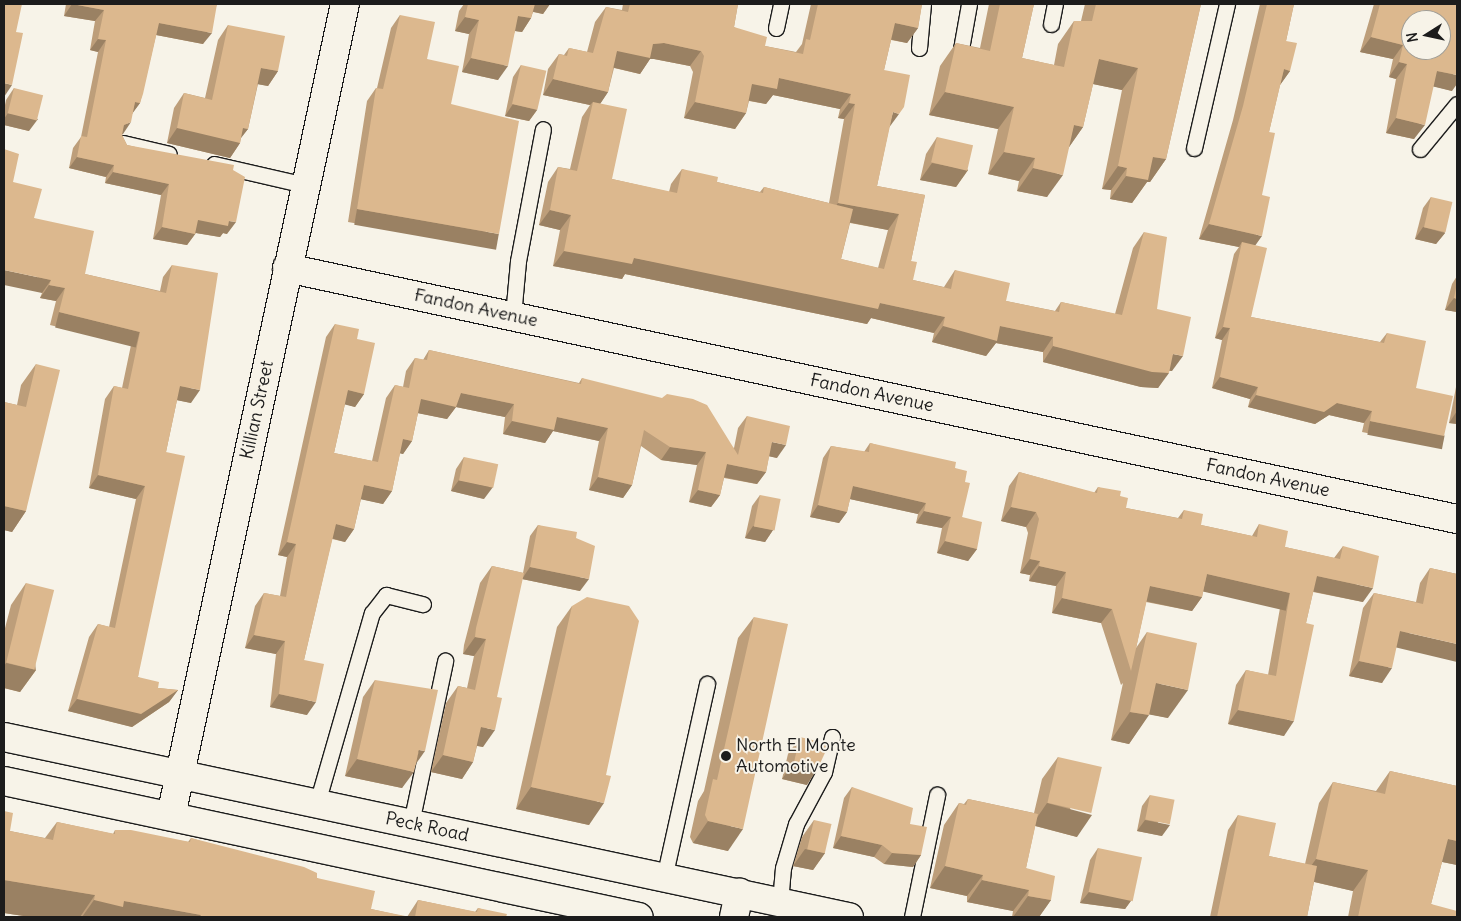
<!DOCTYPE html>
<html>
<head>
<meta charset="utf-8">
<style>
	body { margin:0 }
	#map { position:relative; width:1461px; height:921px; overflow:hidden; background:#f7f3e8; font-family:Delius,sans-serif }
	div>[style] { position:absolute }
	.roads { filter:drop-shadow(1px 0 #1c1c1c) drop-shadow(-1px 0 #1c1c1c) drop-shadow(0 1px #1c1c1c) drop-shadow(0 -1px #1c1c1c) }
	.lane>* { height:15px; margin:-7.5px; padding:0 7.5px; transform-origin:7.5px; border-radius:7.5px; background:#f7f3e8 }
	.street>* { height:28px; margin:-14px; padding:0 14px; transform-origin:14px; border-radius:14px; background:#f7f3e8 }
	.secondary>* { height:28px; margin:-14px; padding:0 14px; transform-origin:14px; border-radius:14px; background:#f7f3e8 }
	.wall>* { inset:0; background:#bd9e7a }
	.shaded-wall>* { inset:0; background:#9a8163; transform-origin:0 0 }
	.building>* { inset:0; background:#dcb88e; transform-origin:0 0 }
	.dots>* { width:14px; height:14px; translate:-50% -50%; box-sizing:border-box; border:2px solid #f7f3e8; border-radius:50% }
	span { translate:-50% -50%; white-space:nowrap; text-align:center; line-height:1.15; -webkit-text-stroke:4px #f7f3e8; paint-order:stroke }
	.street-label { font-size:18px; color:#1c1c1c }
	.poi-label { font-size:18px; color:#1c1c1c }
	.left { translate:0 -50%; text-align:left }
	.frame { position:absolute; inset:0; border:5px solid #1c1c1c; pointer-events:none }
	.north { position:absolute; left:1401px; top:10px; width:50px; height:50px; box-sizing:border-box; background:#f7f3e8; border:1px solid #9f9d96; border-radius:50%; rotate:260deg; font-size:14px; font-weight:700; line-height:20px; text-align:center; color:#1c1c1c }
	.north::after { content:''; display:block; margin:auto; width:18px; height:22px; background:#1c1c1c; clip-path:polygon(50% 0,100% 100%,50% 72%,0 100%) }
</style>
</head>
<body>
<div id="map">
	<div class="roads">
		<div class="lane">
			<i style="left:1051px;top:24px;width:20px;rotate:-79deg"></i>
			<i style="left:776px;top:28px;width:25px;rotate:-78deg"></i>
			<i style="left:919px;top:48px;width:44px;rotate:-84.8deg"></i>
			<i style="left:961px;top:49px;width:46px;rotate:-79.9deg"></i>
			<i style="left:123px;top:143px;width:47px;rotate:13.4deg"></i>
			<i style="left:1194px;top:148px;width:148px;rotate:-77.1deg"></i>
			<i style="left:1420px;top:149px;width:58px;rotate:-50.6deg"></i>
			<i style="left:214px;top:164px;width:93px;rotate:13deg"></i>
			<i style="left:513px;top:316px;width:55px;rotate:-84.8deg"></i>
			<i style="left:518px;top:261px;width:134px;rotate:-79.3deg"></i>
			<i style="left:317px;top:803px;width:198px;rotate:-73.9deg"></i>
			<i style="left:372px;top:613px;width:23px;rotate:-52deg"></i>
			<i style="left:386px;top:595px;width:38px;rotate:14deg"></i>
			<i style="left:411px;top:823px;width:166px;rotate:-78.1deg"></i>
			<i style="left:664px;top:878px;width:199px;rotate:-77.5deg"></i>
			<i style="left:780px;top:902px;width:34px;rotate:-85deg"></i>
			<i style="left:783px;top:868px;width:46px;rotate:-73.5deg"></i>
			<i style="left:796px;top:824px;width:59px;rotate:-61.7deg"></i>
			<i style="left:824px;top:772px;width:36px;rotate:-77deg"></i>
			<i style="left:912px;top:917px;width:125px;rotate:-78.4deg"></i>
		</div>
		<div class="street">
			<i style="left:287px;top:268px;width:1197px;rotate:12.11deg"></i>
			<i style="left:171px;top:816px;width:830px;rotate:-77.91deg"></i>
			<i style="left:734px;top:917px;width:25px;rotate:-78deg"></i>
		</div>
		<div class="secondary">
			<i style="left:4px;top:737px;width:864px;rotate:12.03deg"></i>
			<i style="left:4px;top:781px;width:649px;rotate:12.09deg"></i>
		</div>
	</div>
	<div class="wall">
		<i style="clip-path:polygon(66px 4px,217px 4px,203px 44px,156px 35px,140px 103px,133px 112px,122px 135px,127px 145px,233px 170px,227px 234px,223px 233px,220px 237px,196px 233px,187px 245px,153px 239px,161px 195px,105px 183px,106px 177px,69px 168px,73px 148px,81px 137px,98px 52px,90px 50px,95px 21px,64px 16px)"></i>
		<i style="clip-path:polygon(464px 4px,550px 4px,543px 14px,533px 12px,531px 18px,522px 32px,515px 31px,498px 80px,462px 72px,469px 34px,455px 31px,459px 11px)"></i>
		<i style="clip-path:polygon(evenodd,623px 4px,738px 4px,734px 27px,765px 46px,796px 52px,802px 44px,811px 4px,922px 4px,918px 28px,907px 43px,891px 40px,884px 70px,889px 128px,877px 186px,925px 195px,911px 261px,913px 280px,944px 287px,955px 270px,1006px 301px,1055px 311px,1061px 302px,1115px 314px,1133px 248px,1144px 232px,1157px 309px,1172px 371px,1169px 371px,1158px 388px,1141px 387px,1043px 362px,1043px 352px,996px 343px,986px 356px,932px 342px,934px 333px,871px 318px,867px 324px,625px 274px,622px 279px,553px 266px,560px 230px,539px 225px,548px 182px,558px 167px,570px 169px,582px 117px,590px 105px,543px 95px,548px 69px,559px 54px,564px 55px,569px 48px,587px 52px,595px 22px,606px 7px,622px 10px,623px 4px,650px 59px,654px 59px,690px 66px,693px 72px,684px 118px,735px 129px,746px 113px,749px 101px,766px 104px,773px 95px,840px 109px,838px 118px,844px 119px,829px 203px,764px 187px,760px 192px,717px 182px,682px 169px,671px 184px,669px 192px,612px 179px,600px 104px,608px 92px,614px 68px,640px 74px,650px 59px,623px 4px,850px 223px,888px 230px,878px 268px,841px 259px,850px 223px)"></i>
		<i style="clip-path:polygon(989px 4px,1034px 4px,1022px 58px,1054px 65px,1058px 44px,1074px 21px,1081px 21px,1085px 4px,1201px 4px,1166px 159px,1150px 182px,1147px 182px,1132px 203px,1110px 199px,1111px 190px,1102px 189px,1122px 90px,1093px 84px,1083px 127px,1069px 147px,1047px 197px,1017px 191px,1019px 181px,988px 174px,998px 129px,929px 115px,940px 66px,956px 43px,980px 48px)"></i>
		<i style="clip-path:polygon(1260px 4px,1294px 4px,1286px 41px,1290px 71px,1280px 85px,1269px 132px,1255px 245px,1251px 317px,1380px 342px,1387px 333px,1416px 388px,1444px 436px,1436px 447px,1362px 432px,1364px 423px,1329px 415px,1315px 424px,1248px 407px,1250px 399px,1212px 388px,1222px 340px,1215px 338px,1234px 254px,1239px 247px,1199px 239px,1233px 120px)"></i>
		<i style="clip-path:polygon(1374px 4px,1457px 4px,1452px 91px,1433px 86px,1414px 139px,1386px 133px,1396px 79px,1389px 77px,1393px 59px,1360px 52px)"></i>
		<i style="clip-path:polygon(400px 15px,427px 59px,451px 104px,490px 247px,348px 222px,367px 101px,376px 88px,377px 88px,391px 28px)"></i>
		<i style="clip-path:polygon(228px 25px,278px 71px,268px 86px,258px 84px,248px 129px,241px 137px,240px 143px,230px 158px,167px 143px,174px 108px,184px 93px,205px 98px,218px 40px)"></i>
		<i style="clip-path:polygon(521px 65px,537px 110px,529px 121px,505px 116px,513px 77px)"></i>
		<i style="clip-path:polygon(14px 88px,29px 131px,4px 125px,4px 110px,6px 100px)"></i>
		<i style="clip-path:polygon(937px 137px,968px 170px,956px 187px,920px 180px,926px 154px)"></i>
		<i style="clip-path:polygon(13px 182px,34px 218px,85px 274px,160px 291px,163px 277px,172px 265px,191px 403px,177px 400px,166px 452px,138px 677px,158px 688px,178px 690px,169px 702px,132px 727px,68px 711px,89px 637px,98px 624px,109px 627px,136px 499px,89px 488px,105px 399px,114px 386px,122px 388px,131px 345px,50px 325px,56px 301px,40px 298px,42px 293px)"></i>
		<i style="clip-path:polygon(1431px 197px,1445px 233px,1436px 244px,1415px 239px,1423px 208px)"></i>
		<i style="clip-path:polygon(1457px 276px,1457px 312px,1445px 310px,1452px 284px)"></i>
		<i style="clip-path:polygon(335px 324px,357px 339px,364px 394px,355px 407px,345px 404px,334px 453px,372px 461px,386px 398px,395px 385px,403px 387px,406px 371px,415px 358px,423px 360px,429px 350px,579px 383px,582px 378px,734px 448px,738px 428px,747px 416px,777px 458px,769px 456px,766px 472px,757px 484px,724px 478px,720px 495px,711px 507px,689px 502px,697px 465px,661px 460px,641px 446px,632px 485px,623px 498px,589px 490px,599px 441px,553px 431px,545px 443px,503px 434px,505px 417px,456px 407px,447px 419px,418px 413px,412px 441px,403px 454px,400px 453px,392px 491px,383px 504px,361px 499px,354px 529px,345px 542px,332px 539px,304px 660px,307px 715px,270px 707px,276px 654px,245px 648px,255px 606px,264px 593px,280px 596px,287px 557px,278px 555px,326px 337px)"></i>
		<i style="clip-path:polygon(36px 364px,26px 511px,12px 532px,4px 530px,4px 402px,17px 405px,21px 385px)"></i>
		<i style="clip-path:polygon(1457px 382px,1457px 424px,1449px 423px)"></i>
		<i style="clip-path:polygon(870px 443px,955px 468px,965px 482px,962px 517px,977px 549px,968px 561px,937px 553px,942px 528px,916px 523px,918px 514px,850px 499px,847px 512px,839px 523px,810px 517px,823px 458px,831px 446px,864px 452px)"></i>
		<i style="clip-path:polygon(464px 457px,484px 499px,451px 491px,456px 469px)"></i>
		<i style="clip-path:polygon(1019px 472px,1094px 493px,1098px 487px,1120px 496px,1126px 508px,1178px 518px,1184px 510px,1201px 525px,1252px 536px,1259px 524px,1285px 547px,1334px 558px,1343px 546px,1363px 602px,1313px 592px,1306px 623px,1284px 736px,1228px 724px,1236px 685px,1246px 670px,1268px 675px,1280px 608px,1203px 591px,1202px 597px,1192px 611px,1146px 602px,1136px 648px,1147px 632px,1168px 718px,1149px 714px,1129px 744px,1111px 740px,1123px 683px,1121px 685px,1101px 623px,1052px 613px,1056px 586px,1029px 581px,1030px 575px,1020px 573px,1028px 533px,1026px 527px,1001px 521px,1009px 486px)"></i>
		<i style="clip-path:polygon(760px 495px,773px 530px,765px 542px,745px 538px,752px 506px)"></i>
		<i style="clip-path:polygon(538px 525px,576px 538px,580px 591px,522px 579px,483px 747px,477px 746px,473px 762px,462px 779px,431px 772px,446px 703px,458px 686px,467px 688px,474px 656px,463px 654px,464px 645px,480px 583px,492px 566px,523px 573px,530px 536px)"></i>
		<i style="clip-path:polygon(1430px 568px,1457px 574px,1396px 647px,1382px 683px,1349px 676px,1363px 608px,1374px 593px,1416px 602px,1420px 583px)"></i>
		<i style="clip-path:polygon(26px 583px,36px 670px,20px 692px,4px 688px,4px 632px,11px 605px)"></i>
		<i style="clip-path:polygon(572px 606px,606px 775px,589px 825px,516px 809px,557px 627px)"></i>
		<i style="clip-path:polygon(754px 617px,728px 851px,693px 843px,690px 837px,698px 801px,704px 791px,738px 638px)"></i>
		<i style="clip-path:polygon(375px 680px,416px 764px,402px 788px,345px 776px,363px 697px)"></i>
		<i style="clip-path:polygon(800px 737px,807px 785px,782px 779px,788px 754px)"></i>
		<i style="clip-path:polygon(1058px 757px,1077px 837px,1035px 826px,1026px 868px,1051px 900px,1039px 917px,1012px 917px,1013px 911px,967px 902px,967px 896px,930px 888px,944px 825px,959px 803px,964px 804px,968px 799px,1034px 813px,1042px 779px)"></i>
		<i style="clip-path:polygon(1390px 771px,1457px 786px,1457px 865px,1442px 862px,1431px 904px,1457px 917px,1348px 917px,1353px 891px,1314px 882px,1307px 917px,1210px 917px,1228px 830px,1238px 815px,1269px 856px,1305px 864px,1319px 803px,1333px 782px,1376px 791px)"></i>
		<i style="clip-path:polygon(852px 787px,910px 824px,921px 855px,913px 867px,884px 864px,874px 857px,833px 848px,844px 798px)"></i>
		<i style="clip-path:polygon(1150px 795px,1162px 836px,1137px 831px,1142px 806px)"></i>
		<i style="clip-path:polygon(4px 811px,10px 831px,45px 838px,57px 822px,113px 834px,115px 830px,188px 842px,191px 838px,317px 878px,371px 909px,407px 917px,418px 900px,475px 912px,478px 908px,506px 917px,30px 917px,4px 913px)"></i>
		<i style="clip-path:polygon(814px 820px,825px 853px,813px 870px,793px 866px,802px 837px)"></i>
		<i style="clip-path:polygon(1098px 848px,1133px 898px,1125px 909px,1080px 903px,1090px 860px)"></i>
	</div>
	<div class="shaded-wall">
		<i style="clip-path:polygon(72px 4px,104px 10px,95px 21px,64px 16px)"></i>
		<i style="clip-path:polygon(531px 4px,550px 4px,543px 14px,526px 10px)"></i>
		<i style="clip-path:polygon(518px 16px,531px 18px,522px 32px,508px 30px)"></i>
		<i style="clip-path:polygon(465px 17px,479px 20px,469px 34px,455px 31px)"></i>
		<i style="clip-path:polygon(159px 23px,212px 33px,203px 44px,151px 34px)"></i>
		<i style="clip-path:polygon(895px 23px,918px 28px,907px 43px,884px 38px)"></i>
		<i style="clip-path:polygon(1371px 37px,1403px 45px,1393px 59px,1360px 52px)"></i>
		<i style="clip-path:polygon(98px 39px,106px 40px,98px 52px,90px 50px)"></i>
		<i style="clip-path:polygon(664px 43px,701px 51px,690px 66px,654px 59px,650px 59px,640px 74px,607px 66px,617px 51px,653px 44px)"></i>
		<i style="clip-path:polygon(471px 58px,508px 66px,498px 80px,462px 72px)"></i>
		<i style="clip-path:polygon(1099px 59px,1138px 68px,1122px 90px,1083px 82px)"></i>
		<i style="clip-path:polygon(1399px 62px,1407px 64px,1396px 79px,1389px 77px)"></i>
		<i style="clip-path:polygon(261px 68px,278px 71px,268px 86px,251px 83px)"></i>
		<i style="clip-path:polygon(1284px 69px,1290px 71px,1280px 85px)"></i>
		<i style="clip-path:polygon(1437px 71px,1457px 75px,1457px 84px,1452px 91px,1427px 85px)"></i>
		<i style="clip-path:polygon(779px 78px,851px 94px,840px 109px,773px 95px,766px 104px,741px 99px,752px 84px)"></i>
		<i style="clip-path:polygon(553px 79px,608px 92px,598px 107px,593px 102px,590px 105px,543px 95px)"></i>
		<i style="clip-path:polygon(4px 83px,12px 85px,4px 97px)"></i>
		<i style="clip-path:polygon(945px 92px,1014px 107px,998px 129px,929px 115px)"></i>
		<i style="clip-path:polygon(135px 102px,140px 103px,132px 114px)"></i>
		<i style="clip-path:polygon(695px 102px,746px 113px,735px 129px,684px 118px)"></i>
		<i style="clip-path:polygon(849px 103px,855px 104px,844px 119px,838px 118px)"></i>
		<i style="clip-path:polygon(513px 104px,537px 110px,529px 121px,505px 116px)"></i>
		<i style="clip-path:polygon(893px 112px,899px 114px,888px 129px)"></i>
		<i style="clip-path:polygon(8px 113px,38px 119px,29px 131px,4px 125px,4px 119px)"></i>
		<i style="clip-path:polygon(1396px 118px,1425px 125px,1414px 139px,1386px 133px)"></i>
		<i style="clip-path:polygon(131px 122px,123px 134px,116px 137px,124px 125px)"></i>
		<i style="clip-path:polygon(1074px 125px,1083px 127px,1067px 150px)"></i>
		<i style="clip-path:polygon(177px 128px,243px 128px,248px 129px,238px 142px,240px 143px,230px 158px,167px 143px)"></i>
		<i style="clip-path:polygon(1004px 152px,1035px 158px,1019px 181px,988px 174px)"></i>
		<i style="clip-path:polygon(77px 157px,114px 165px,106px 177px,69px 168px)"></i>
		<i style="clip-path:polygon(1153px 157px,1166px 159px,1150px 182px,1147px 182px,1132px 203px,1110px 199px,1126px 176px)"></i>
		<i style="clip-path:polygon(932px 163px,968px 170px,956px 187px,920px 180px)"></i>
		<i style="clip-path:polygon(1118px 166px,1127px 168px,1111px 190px,1102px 189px)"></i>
		<i style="clip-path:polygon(1033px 168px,1063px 175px,1047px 197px,1017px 191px)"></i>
		<i style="clip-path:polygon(113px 172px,169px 184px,161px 195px,105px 183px)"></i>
		<i style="clip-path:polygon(838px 203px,899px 214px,888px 230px,827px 218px)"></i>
		<i style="left:357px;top:209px;width:144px;height:16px;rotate:10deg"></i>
		<i style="clip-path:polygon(550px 210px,571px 215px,560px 230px,539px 225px)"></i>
		<i style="clip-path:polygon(198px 220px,229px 221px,236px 222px,227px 234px,223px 233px,220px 237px,190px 232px)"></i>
		<i style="clip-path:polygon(1209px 224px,1262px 236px,1252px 250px,1242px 242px,1239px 247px,1199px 239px)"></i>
		<i style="clip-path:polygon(162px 227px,195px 234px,187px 245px,153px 239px)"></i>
		<i style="clip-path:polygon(1423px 227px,1445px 233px,1436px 244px,1415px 239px)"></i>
		<i style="clip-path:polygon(564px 251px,634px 258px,880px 303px,945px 317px,934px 333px,871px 318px,867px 324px,625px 274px,622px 279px,553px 266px)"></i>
		<i style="clip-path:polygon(4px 270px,51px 280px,42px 293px,4px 285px)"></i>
		<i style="clip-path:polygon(49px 285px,65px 288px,56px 301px,40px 298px)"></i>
		<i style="clip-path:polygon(1454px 298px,1457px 299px,1457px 312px,1445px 310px)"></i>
		<i style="left:59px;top:312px;width:83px;height:16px;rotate:14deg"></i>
		<i style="clip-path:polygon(943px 326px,1000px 326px,1053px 337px,1043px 352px,996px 343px,986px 356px,932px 342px)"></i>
		<i style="clip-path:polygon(1223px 327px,1230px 328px,1222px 340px,1215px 338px)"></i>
		<i style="clip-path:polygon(1053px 346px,1169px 373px,1158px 388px,1141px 387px,1043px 362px)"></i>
		<i style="clip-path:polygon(1173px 354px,1183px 356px,1172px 371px,1162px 369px)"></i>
		<i style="clip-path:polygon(1220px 377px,1258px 387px,1250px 399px,1212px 388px)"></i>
		<i style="clip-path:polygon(180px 386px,200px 390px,191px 403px,171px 399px)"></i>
		<i style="clip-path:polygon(348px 390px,364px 394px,355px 407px,339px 403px)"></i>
		<i style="clip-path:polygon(461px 393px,514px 404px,505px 417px,456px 407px,447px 419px,412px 412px,421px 399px)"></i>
		<i style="clip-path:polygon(1256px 395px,1337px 403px,1372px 411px,1364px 423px,1329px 415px,1315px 424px,1248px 407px)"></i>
		<i style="clip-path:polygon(1457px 411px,1457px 424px,1449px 423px)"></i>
		<i style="clip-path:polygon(557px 417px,608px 428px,599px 441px,553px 431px,545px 443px,503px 434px,512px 421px)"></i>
		<i style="left:1370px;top:421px;width:76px;height:14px;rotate:11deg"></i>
		<i style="clip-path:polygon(403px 439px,412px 441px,403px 454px,394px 452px)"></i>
		<i style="clip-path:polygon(772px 442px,786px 445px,777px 458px,763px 455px)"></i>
		<i style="clip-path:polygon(670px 447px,706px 452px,697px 465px,661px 460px)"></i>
		<i style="clip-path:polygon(727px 464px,766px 472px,757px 484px,718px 476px)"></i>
		<i style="clip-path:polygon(98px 475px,145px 486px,136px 499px,89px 488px)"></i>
		<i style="clip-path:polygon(598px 477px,632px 485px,623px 498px,589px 490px)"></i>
		<i style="clip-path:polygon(459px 480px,493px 487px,484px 499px,451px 491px)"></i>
		<i style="clip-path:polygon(364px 485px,392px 491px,383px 504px,355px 498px)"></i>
		<i style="clip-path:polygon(853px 486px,926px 503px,918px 514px,845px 498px)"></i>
		<i style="clip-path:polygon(698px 490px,720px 495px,711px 507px,689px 502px)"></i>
		<i style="clip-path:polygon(818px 505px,847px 512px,839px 523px,810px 517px)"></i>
		<i style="clip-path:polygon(4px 506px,26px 511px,12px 532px,4px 530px)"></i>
		<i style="clip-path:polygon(1011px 507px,1036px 512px,1026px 527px,1001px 521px)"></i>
		<i style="clip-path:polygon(924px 511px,951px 517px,942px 528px,916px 523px)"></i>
		<i style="clip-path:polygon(336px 524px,354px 529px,345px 542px,327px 537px)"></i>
		<i style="clip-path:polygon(753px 526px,773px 530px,765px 542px,745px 538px)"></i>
		<i style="clip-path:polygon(945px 541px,977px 549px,968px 561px,937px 553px)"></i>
		<i style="clip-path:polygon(287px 542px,296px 544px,287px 557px,278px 555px)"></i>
		<i style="clip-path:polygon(1030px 559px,1040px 561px,1030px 575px,1020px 573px)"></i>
		<i style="clip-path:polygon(1039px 566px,1066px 572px,1056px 586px,1029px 581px)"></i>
		<i style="clip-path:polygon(530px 567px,589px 579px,580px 591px,522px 579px)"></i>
		<i style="left:1207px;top:574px;width:85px;height:18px;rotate:13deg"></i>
		<i style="clip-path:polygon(1317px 576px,1373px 588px,1363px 602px,1306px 590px)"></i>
		<i style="clip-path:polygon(1150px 586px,1202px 597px,1192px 611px,1140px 600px)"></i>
		<i style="clip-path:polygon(1062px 598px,1112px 609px,1101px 623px,1052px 613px)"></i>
		<i style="clip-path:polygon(1400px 631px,1457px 644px,1457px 662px,1390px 646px)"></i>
		<i style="clip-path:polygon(254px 635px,285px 641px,276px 654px,245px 648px)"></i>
		<i style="clip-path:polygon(475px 637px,486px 639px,474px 656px,463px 654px)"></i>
		<i style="clip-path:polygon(1359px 661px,1392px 668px,1382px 683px,1349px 676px)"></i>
		<i style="clip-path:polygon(6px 663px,36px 670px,20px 692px,4px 688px,4px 666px)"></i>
		<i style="clip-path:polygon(1156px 683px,1188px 690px,1168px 718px,1136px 712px)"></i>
		<i style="clip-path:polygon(178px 690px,169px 702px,132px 727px,68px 711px,77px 699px)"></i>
		<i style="clip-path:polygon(279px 694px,316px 702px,307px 715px,270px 707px)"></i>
		<i style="clip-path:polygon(1238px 710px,1294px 721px,1284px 736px,1228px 724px)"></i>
		<i style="clip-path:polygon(1130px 712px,1149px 715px,1129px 744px,1111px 740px)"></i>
		<i style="clip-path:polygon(481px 727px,495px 730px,483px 747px,469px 744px)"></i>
		<i style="clip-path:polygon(419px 750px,425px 751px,413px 768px)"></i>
		<i style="clip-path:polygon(443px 755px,473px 762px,462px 779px,431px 772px)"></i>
		<i style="clip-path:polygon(357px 759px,414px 772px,402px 788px,345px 776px)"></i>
		<i style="clip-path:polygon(794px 762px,818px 768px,807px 785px,782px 779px)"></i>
		<i style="clip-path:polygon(531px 787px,604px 803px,589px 825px,516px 809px)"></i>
		<i style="clip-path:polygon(1047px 803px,1092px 815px,1077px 837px,1032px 825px)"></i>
		<i style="clip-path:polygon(1145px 820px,1170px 825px,1162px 836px,1137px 831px)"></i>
		<i style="clip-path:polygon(708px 821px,743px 829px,728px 851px,693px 843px)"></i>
		<i style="clip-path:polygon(841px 836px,882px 845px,874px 857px,833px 848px)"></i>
		<i style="clip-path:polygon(1448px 839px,1457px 841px,1457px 865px,1433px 860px)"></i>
		<i style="clip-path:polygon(805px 849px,825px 853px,813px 870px,793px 866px)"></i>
		<i style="clip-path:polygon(892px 853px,921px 855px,913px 867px,884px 864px)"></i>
		<i style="clip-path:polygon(1316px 859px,1368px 870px,1353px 891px,1302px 879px)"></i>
		<i style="clip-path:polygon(945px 866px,983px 875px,967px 896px,930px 888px)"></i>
		<i style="clip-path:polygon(4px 880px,95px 895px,80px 917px,30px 917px,4px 913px)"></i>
		<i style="clip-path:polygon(982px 880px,1029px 890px,1013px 911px,967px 902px)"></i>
		<i style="clip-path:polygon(1089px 892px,1133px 898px,1125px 909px,1080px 903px)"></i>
		<i style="clip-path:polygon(1028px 896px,1051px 900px,1039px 917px,1013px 917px)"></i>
		<i style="clip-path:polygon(94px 900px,124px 901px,201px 915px,199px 917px,82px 917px)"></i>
	</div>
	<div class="building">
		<i style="clip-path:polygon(4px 4px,22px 4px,16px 32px,23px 33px,12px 85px,4px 83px)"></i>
		<i style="clip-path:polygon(73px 4px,217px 4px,212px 33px,159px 23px,143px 94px,140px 103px,135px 102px,131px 122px,124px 125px,122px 135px,127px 145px,234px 165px,233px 170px,245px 177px,236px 222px,229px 221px,228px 226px,198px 220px,195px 234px,162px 227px,169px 184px,113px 172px,114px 165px,77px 157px,81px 136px,87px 137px,106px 40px,98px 39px,104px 10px,72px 4px)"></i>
		<i style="clip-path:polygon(468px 4px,535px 4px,531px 18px,518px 16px,508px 66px,471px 58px,479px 20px,465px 17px)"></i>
		<i style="clip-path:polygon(630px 4px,738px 4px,734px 27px,767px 37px,765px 46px,803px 54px,806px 39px,810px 40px,818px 4px,922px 4px,918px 28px,895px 23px,884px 70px,910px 75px,904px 107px,899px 114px,893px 112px,877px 186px,925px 195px,911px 261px,917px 262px,913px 280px,951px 289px,955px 270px,1010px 283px,1006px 301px,1059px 312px,1061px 302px,1122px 315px,1144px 232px,1167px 237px,1157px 309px,1191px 317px,1183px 356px,1173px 354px,1169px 373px,1152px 372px,1053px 346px,1053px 337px,1000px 326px,997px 341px,943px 326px,945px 317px,880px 303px,878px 309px,634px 258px,632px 264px,564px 251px,571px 215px,550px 210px,558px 167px,577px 171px,593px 102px,627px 109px,612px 179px,677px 193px,682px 169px,718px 177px,717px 182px,763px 193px,764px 187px,853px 209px,841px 259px,884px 269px,899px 214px,838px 203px,855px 104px,849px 103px,851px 94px,779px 78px,777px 89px,752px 84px,746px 113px,695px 102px,704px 56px,701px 51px,664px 43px,653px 44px,650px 58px,617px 51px,608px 92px,553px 79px,559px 54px,567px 56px,569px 48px,593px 53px,606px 7px,628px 12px)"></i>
		<i style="clip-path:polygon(1000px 4px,1034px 4px,1022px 58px,1064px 67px,1074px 21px,1092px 21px,1096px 4px,1201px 4px,1166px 159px,1153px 157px,1148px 180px,1126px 176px,1127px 168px,1118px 166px,1138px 68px,1099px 59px,1083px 127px,1074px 125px,1063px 175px,1033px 168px,1035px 158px,1004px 152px,1014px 107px,945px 92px,956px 43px,990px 51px)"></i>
		<i style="clip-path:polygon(1267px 4px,1294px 4px,1286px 41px,1297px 43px,1290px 71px,1284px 69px,1269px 132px,1275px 133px,1262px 195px,1270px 197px,1262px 236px,1209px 224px,1243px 106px)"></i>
		<i style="clip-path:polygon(evenodd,1380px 4px,1457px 4px,1457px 75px,1437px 71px,1425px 125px,1396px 118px,1407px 64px,1399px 62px,1403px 45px,1371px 37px,1380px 4px,1411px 20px,1441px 20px,1441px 50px,1411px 50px,1411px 20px)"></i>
		<i style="clip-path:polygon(400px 15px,435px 22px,427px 59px,459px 66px,451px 104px,519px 121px,499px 234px,357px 209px,376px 88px,383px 89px)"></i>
		<i style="clip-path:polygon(228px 25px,285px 36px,278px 71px,261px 68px,248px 129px,243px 128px,240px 143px,177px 128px,184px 93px,212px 100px)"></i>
		<i style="left:521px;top:65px;width:26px;height:40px;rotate:13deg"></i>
		<i style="left:14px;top:88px;width:30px;height:26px;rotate:14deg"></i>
		<i style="left:937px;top:137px;width:37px;height:26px;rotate:13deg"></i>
		<i style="clip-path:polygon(4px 149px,19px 154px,13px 182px,42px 189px,34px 218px,94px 231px,85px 274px,166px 293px,172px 265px,218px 273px,200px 390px,180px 386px,166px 452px,185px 456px,138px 677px,159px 682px,158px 688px,178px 690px,141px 714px,77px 699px,98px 624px,115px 628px,145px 486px,98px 475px,114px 386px,128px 389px,140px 332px,59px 312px,65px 288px,49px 285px,51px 280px,4px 270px)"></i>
		<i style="left:1431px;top:197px;width:22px;height:31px;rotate:13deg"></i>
		<i style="clip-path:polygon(1242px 242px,1267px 248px,1251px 317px,1384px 343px,1387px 333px,1426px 341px,1416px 388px,1453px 396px,1444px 436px,1370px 421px,1372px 411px,1337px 403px,1324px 412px,1256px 395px,1258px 387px,1220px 377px,1230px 328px,1223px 327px)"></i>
		<i style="clip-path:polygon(1457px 283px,1457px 299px,1454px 298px)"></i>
		<i style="clip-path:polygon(335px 324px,359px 329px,357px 339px,375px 343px,364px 394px,348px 390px,334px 453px,378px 462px,395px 385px,409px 388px,415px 358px,427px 360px,429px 350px,581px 384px,582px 378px,662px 398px,667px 394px,693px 399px,707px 405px,738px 455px,747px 416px,790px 426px,786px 445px,772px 442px,766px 472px,727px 464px,720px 495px,698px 490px,706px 452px,670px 447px,644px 430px,632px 485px,598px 477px,608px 428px,557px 417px,554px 430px,512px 421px,514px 404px,461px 393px,456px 407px,421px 399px,412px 441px,403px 439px,392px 491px,364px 485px,354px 529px,336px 524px,304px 660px,324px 664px,316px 702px,279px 694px,285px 641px,254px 635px,264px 593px,286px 597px,296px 544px,287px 542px)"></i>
		<i style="clip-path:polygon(36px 364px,60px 370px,26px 511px,4px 506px,4px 402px,26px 407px)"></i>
		<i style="clip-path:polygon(870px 443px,956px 462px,955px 468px,967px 471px,965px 482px,970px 483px,962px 517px,982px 522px,977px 549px,945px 541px,951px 517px,924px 511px,926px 503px,853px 486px,847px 512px,818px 505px,831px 446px,869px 452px)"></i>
		<i style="left:464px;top:457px;width:35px;height:24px;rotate:12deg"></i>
		<i style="clip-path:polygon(1019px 472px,1097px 493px,1098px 487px,1121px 491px,1120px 496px,1128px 498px,1126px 508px,1182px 519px,1184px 510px,1203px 514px,1201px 525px,1257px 537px,1259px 524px,1288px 531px,1285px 547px,1340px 559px,1343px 546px,1379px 556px,1373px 588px,1317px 576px,1306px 623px,1314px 625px,1294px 721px,1238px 710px,1246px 670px,1276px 676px,1290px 593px,1207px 574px,1202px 597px,1150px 586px,1131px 671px,1112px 609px,1062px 598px,1066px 572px,1039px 566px,1040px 561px,1030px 559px,1039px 519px,1036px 512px,1011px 507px)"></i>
		<i style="left:760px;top:495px;width:21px;height:32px;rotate:11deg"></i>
		<i style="clip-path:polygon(538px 525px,577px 532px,576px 538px,595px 546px,589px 579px,530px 567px)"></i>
		<i style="clip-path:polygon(492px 566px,524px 573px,497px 697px,502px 698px,495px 730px,481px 727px,473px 762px,443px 755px,458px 686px,475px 690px,486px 639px,475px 637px,476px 628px)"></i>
		<i style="clip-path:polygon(1430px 568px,1457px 574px,1457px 644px,1400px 631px,1392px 668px,1359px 661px,1374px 593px,1423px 604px)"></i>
		<i style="left:26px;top:583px;width:29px;height:82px;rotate:14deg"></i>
		<i style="clip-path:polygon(587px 597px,629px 606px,639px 621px,606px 775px,611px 776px,604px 803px,531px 787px,572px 606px)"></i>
		<i style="clip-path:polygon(754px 617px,788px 624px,743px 829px,708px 821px,705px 815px,713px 779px,717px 780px)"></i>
		<i style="clip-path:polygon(1147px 632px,1197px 643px,1188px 690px,1156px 683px,1149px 715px,1130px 712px)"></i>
		<i style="clip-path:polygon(375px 680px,438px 690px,425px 751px,419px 750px,414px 772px,357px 759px)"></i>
		<i style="clip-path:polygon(800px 737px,829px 744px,818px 768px,794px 762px)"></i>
		<i style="left:1058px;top:757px;width:45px;height:47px;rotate:13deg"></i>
		<i style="clip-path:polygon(1390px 771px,1457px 786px,1457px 841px,1448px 839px,1431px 904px,1457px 911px,1457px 917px,1358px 917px,1368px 870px,1316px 859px,1333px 782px,1385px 794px)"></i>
		<i style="clip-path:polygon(852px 787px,913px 808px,910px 824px,927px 827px,921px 855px,892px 853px,882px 845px,841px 836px)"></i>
		<i style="left:1150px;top:795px;width:25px;height:25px;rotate:11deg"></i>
		<i style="clip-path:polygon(968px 799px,1038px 814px,1026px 868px,1055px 876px,1051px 900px,1028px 896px,1029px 890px,982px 880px,983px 875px,945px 866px,959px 803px,966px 805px)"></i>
		<i style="clip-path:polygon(4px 811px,13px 813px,10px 831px,53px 840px,57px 822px,115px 834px,115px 830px,131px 830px,190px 842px,191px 838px,304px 867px,317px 873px,317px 878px,375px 891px,371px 909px,410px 917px,200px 917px,201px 915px,124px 901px,123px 907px,94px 900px,95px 895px,4px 880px)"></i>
		<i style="clip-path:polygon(1238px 815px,1276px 823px,1269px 856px,1317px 866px,1307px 917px,1217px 917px)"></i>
		<i style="left:814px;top:820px;width:18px;height:30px;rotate:13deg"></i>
		<i style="left:1098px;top:848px;width:45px;height:45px;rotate:12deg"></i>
		<i style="clip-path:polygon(418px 900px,477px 912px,478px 908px,507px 914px,506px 917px,415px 917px)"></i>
	</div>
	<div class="dots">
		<i style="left:726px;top:756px;background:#1c1c1c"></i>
	</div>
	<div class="street-label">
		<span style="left:476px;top:308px;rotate:12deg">Fandon Avenue</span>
		<span style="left:872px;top:393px;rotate:12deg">Fandon Avenue</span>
		<span style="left:257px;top:410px;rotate:-78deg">Killian Street</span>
		<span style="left:1268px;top:478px;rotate:12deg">Fandon Avenue</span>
		<span style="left:427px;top:827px;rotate:12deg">Peck Road</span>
	</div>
	<div class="poi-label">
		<span class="left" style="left:736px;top:756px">North El Monte<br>Automotive</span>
	</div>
	<div class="frame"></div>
	<div class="north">N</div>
</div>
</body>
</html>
